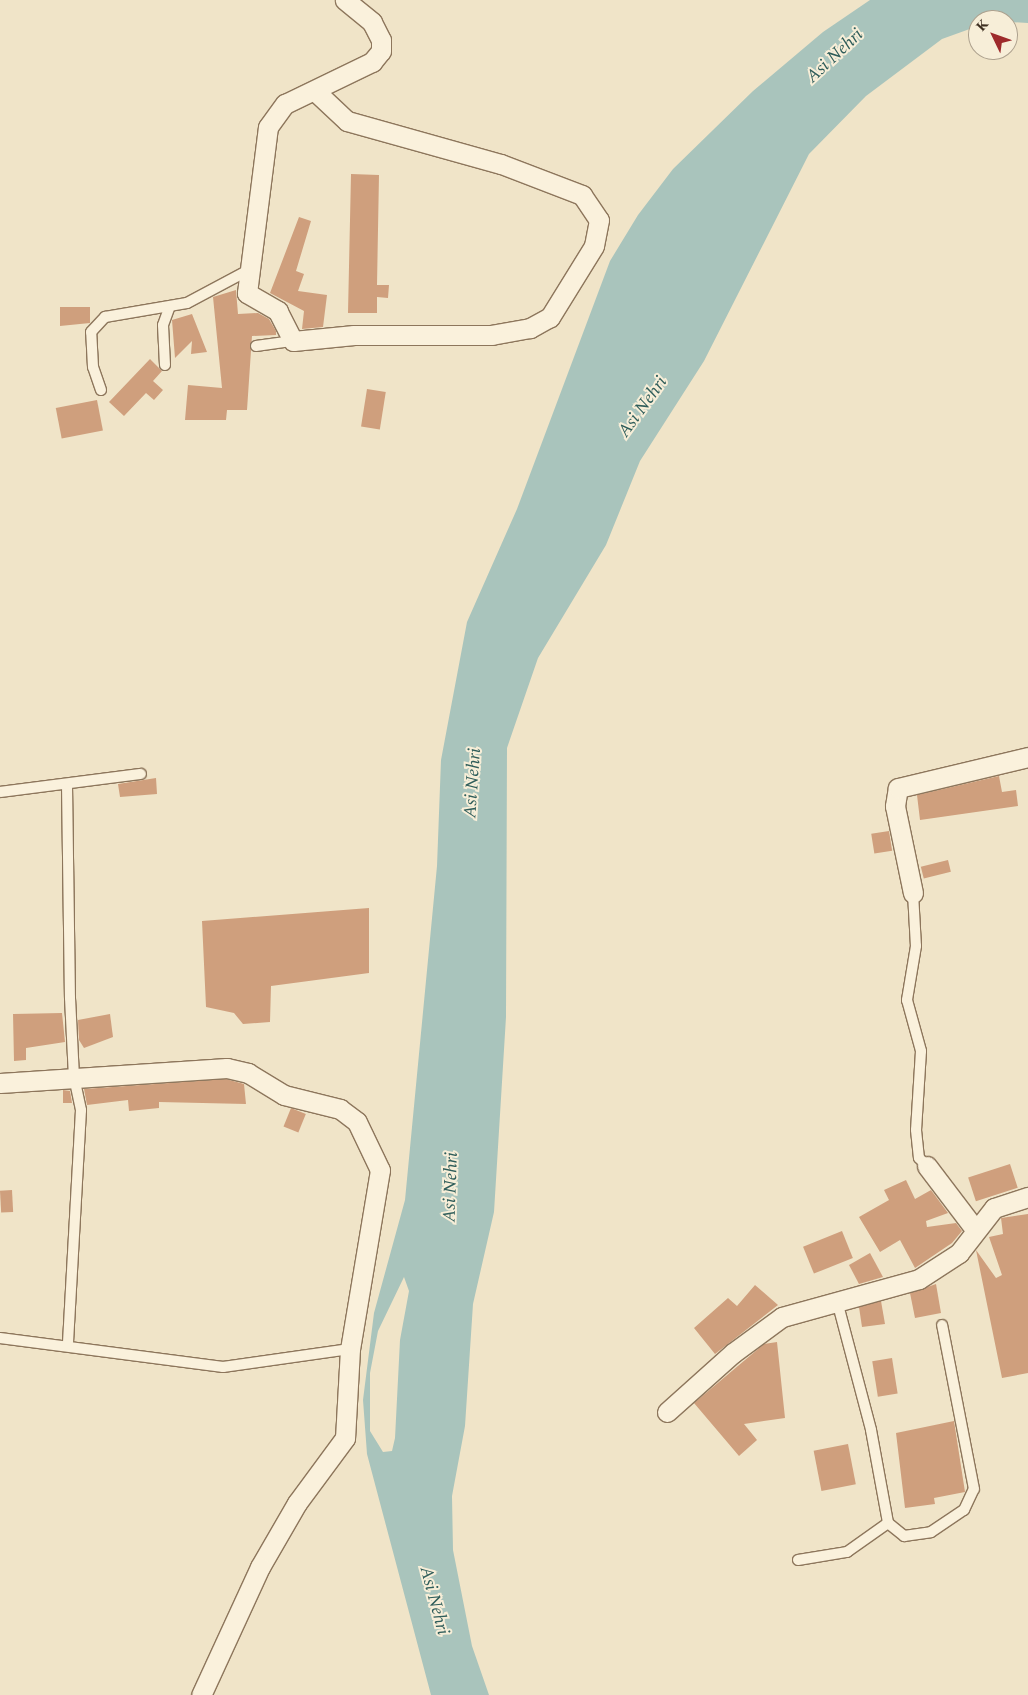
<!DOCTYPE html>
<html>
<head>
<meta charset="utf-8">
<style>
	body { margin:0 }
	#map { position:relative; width:1028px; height:1695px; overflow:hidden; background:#f0e4c8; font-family:Spectral,serif }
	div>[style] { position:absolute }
	.water>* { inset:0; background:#a9c4bc }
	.building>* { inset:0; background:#cf9f7d; transform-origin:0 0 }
	.roads { filter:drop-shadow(1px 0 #8d765c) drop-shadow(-1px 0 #8d765c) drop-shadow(0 1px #8d765c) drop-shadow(0 -1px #8d765c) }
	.lane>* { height:10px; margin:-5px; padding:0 5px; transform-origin:5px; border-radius:5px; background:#faf1dc }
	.street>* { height:19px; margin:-9.5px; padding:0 9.5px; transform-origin:9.5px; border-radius:9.5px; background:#faf1dc }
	span { translate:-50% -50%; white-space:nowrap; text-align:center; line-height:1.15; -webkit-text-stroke:4px #f7eed8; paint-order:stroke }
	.water-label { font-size:18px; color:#2f5d5a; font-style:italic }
	.north { position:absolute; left:968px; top:10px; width:50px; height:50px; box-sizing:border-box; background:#f7eed8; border:1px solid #ada18e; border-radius:50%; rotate:312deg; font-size:14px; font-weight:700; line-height:20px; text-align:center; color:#3d2e20 }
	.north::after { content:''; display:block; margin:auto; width:18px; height:22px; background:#9e2a2b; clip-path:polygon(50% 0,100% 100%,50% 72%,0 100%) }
</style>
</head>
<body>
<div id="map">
	<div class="water">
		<i style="clip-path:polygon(evenodd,870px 0,1028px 0,1028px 23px,978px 20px,978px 26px,942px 39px,866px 96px,809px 154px,704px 361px,640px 461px,606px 545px,538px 658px,507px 748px,506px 1017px,494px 1212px,473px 1304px,465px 1426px,452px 1496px,453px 1550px,472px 1646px,489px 1695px,431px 1695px,367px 1454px,363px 1400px,374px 1313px,405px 1200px,437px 866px,441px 760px,467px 622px,517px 509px,610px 261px,638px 215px,673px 169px,753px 91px,823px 32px,870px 0,404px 1277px,409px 1291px,400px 1340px,395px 1438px,392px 1451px,383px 1452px,370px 1431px,370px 1373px,378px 1331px,404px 1277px)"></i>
	</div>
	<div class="building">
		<i style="clip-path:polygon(351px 174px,379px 175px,377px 285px,389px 285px,388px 298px,377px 297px,377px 313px,348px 313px)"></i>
		<i style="clip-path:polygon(299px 217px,311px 221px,296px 271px,304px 274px,298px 291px,327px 295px,323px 327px,302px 329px,304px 311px,270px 293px)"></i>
		<i style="clip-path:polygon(236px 290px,238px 314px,258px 313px,269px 319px,276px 331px,276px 335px,252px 336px,247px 410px,227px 410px,226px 420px,185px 420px,188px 385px,222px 388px,213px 297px)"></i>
		<i style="clip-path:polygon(60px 307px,90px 307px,90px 323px,60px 326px)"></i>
		<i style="clip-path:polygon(192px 314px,207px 352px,191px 354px,192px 341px,175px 358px,172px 320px)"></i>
		<i style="clip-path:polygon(150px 359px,162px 371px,153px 381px,163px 390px,154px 400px,146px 393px,124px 416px,109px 402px)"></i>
		<i style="left:367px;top:389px;width:19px;height:38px;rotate:9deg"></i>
		<i style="left:97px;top:400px;width:31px;height:42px;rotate:79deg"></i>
		<i style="clip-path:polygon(999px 776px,1002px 792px,1016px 790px,1018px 806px,920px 820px,917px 795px)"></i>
		<i style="clip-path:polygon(156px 778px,157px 794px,120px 797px,118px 784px)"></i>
		<i style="left:889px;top:831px;width:20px;height:18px;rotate:81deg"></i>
		<i style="left:948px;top:860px;width:12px;height:28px;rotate:76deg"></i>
		<i style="clip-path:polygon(369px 908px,369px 973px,271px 986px,270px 1022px,243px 1024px,234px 1013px,206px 1007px,202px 921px)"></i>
		<i style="clip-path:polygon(62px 1013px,65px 1042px,26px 1048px,26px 1060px,14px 1061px,13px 1014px)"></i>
		<i style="clip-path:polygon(110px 1014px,113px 1037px,84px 1048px,79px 1040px,78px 1020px)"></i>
		<i style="clip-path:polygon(226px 1079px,244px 1084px,246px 1104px,159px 1102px,159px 1108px,129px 1111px,128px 1100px,87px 1105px,84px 1089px)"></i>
		<i style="clip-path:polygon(63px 1090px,70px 1091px,72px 1103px,63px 1103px)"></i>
		<i style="left:291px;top:1108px;width:16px;height:20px;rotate:22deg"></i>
		<i style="left:1010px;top:1164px;width:25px;height:44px;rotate:72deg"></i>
		<i style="clip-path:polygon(906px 1180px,915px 1199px,931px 1190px,948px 1213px,926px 1221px,927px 1227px,956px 1223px,962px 1231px,952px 1243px,915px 1268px,900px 1240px,880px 1252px,859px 1217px,889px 1200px,884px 1190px)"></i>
		<i style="left:12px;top:1190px;width:22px;height:12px;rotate:87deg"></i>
		<i style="clip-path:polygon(1028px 1214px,1028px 1373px,1002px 1378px,976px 1250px,996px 1278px,1002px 1275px,989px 1237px,1003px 1234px,1001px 1218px)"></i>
		<i style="left:842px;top:1231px;width:29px;height:42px;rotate:68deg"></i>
		<i style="clip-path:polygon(870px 1253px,883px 1277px,859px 1284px,849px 1265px)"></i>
		<i style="clip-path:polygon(936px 1284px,941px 1313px,915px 1318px,910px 1293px)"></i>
		<i style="clip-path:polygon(755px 1285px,778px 1305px,715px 1354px,694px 1328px,728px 1298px,737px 1306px)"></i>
		<i style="clip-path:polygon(881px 1301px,885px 1324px,862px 1327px,859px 1307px)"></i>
		<i style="clip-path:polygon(777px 1342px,785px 1418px,744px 1424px,757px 1440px,739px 1456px,694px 1403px,764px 1344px)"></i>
		<i style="left:892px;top:1358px;width:36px;height:20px;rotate:81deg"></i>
		<i style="clip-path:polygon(954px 1421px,965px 1492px,934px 1498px,935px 1504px,905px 1508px,896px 1433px)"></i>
		<i style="left:848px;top:1444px;width:41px;height:35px;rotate:79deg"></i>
	</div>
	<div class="roads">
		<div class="lane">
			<i style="left:256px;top:346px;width:37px;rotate:-8deg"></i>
			<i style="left:165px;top:365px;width:40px;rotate:-92.9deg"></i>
			<i style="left:163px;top:325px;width:20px;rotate:-70deg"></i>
			<i style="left:101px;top:390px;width:24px;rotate:-109deg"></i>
			<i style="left:93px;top:367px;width:35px;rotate:-93deg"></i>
			<i style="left:91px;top:332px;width:21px;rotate:-47deg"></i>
			<i style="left:105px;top:317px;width:83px;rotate:-9.7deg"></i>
			<i style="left:187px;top:303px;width:68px;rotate:-28.1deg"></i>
			<i style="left:67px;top:785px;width:213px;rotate:89.2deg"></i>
			<i style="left:70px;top:998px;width:79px;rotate:87.1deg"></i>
			<i style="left:74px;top:1077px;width:34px;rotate:78deg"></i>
			<i style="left:81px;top:1110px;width:234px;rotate:93.2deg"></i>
			<i style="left:0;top:792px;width:142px;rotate:-7.3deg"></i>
			<i style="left:913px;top:893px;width:53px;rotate:86.8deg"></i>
			<i style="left:916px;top:946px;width:55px;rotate:99.5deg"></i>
			<i style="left:907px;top:1000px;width:53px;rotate:74.6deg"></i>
			<i style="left:921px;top:1051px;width:79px;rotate:93.6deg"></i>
			<i style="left:916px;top:1130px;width:28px;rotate:84deg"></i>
			<i style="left:919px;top:1158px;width:11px;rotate:45deg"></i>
			<i style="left:837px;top:1301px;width:133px;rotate:75.2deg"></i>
			<i style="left:871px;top:1430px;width:95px;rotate:79.6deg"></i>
			<i style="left:0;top:1338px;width:225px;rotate:7.4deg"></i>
			<i style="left:223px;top:1367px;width:128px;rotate:-8.1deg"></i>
			<i style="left:798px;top:1560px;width:50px;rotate:-9.3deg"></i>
			<i style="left:847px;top:1552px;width:50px;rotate:-35.3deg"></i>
			<i style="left:888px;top:1523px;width:21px;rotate:39deg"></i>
			<i style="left:904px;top:1536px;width:27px;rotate:-8deg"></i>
			<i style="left:931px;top:1532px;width:40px;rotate:-34deg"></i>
			<i style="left:964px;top:1510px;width:23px;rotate:-65deg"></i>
			<i style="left:974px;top:1489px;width:167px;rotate:-101deg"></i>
		</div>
		<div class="street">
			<i style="left:315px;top:91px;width:44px;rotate:43.2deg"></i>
			<i style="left:347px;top:121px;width:160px;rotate:15.6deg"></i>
			<i style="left:501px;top:164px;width:87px;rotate:20.9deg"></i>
			<i style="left:582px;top:195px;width:30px;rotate:56deg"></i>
			<i style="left:599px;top:220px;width:26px;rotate:101deg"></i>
			<i style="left:594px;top:246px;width:84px;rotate:121.8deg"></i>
			<i style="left:550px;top:317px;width:23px;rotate:151deg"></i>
			<i style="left:530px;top:328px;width:39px;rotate:170deg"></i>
			<i style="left:492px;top:335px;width:138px;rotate:180deg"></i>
			<i style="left:354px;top:335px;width:61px;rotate:174.4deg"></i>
			<i style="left:293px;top:341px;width:34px;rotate:-117deg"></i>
			<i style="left:278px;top:311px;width:36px;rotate:-150deg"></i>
			<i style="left:247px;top:293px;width:167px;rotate:-82.8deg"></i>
			<i style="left:268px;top:127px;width:29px;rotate:-54deg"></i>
			<i style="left:285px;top:104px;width:97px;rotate:-25.8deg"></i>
			<i style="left:372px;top:62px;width:14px;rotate:-51deg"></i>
			<i style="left:381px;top:51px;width:11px;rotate:-90deg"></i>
			<i style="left:381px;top:40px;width:20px;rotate:-117deg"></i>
			<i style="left:372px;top:22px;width:35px;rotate:-141deg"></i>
			<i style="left:913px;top:893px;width:89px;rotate:-101.7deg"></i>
			<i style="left:895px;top:806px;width:18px;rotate:-81deg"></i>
			<i style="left:898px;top:788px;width:134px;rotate:-13.4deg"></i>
			<i style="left:0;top:1083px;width:227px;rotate:-3.8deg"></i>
			<i style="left:227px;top:1068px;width:22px;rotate:13deg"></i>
			<i style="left:248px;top:1073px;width:42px;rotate:31.4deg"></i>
			<i style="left:284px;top:1095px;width:58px;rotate:14deg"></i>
			<i style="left:340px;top:1109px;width:21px;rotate:37deg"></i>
			<i style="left:357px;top:1122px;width:53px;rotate:64.4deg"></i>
			<i style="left:380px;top:1170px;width:181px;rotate:99.5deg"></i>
			<i style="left:350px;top:1349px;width:89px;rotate:93.2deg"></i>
			<i style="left:345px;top:1438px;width:81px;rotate:126.4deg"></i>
			<i style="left:297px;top:1503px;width:74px;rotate:120deg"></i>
			<i style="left:260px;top:1567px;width:141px;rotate:114.7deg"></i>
			<i style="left:927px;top:1166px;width:78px;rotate:52.8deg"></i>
			<i style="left:667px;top:1412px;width:89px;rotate:-41.8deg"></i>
			<i style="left:733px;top:1353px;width:61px;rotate:-36.3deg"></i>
			<i style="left:782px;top:1317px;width:142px;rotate:-15.5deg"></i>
			<i style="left:919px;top:1279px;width:48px;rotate:-33deg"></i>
			<i style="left:959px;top:1253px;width:57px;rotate:-52.1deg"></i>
			<i style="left:994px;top:1208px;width:36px;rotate:-18deg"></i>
		</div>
	</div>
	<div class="water-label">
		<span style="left:835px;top:56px;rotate:-43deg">Asi Nehri</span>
		<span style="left:643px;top:407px;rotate:-54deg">Asi Nehri</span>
		<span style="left:473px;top:783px;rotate:-86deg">Asi Nehri</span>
		<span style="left:451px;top:1187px;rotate:-88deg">Asi Nehri</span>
		<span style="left:434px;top:1601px;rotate:75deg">Asi Nehri</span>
	</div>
	<div class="north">K</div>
</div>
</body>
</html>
